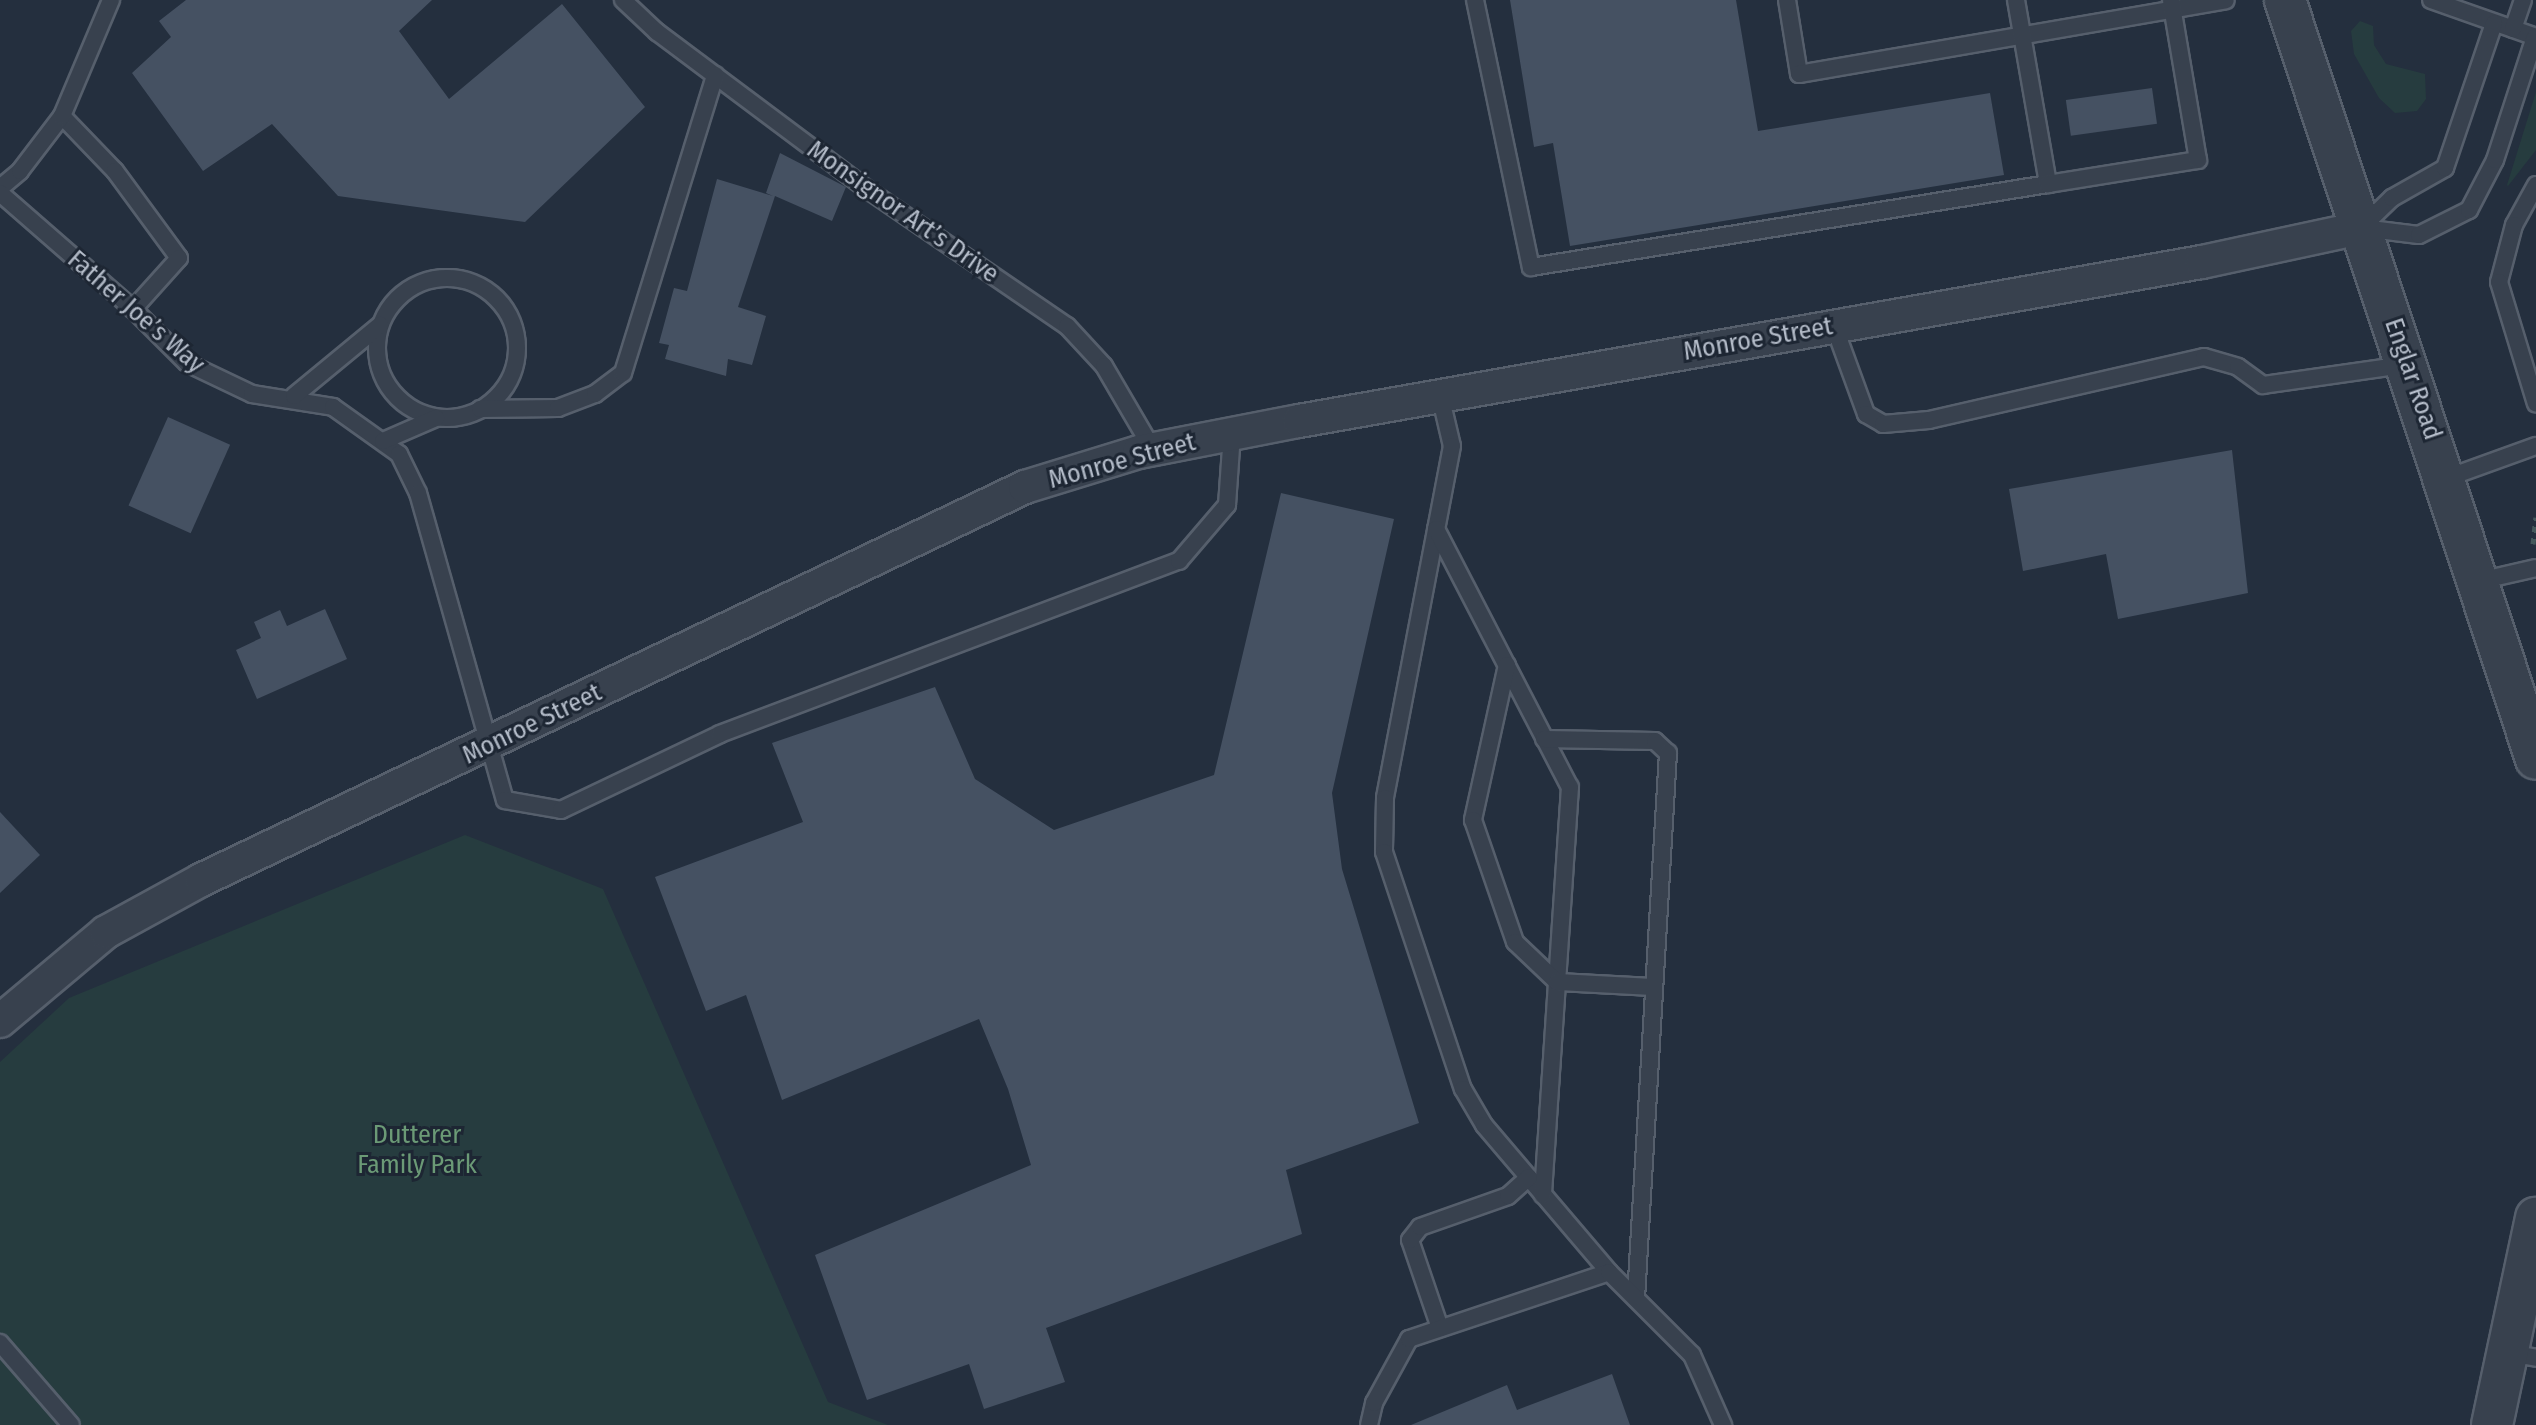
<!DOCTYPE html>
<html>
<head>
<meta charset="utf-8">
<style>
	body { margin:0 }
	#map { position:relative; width:2536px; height:1425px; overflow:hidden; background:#242f3e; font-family:"Fira Sans Condensed",sans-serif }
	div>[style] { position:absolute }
	.green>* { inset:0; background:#263c3f }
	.building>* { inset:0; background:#455162; transform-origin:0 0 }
	.path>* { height:5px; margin-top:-2.5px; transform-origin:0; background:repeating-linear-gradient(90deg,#44595c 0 6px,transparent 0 12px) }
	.roads { filter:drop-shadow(2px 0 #565f6c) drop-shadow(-2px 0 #565f6c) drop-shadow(0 2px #565f6c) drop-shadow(0 -2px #565f6c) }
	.service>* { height:16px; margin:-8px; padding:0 8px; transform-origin:8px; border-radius:8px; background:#38414e }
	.service>.ring { margin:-8px; padding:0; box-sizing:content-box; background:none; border:16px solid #38414e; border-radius:50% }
	.minor>* { height:32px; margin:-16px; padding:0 16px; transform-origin:16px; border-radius:16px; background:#38414e }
	.tertiary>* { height:40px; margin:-20px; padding:0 20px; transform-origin:20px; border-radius:20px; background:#38414e }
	span { translate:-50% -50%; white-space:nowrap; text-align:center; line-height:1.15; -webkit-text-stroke:6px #1d2633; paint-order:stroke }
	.street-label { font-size:26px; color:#b4bcc9 }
	.park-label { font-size:26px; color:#6b9a76 }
</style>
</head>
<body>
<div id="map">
	<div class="green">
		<i style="clip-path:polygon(2360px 21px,2373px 26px,2374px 45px,2386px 64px,2425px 74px,2426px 99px,2417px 111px,2395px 113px,2379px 98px,2354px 54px,2351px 31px)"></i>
		<i style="clip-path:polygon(2536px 92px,2536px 150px,2508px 186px,2507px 185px)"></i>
		<i style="clip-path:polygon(465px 835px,603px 889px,828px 1402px,888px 1425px,0 1425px,0 1062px,69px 998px)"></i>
	</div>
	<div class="building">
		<i style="clip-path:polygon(186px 0,432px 0,399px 31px,449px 99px,562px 4px,645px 107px,525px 222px,338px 196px,272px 124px,203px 171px,132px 73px,171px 37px,159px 21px)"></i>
		<i style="clip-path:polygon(1510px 0,1736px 0,1758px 131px,1990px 93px,2004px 175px,1570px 246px,1553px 143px,1534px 147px)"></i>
		<i style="left:2152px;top:88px;width:36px;height:87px;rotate:82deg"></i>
		<i style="clip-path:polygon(780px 153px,846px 187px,832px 221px,775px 196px,738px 307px,766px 316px,752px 365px,728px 359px,726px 376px,665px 359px,669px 345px,659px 343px,674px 288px,687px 291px,717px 179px,773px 196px,766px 193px)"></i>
		<i style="left:168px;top:417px;width:68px;height:97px;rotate:24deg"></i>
		<i style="clip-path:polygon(2232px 450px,2248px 593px,2118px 619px,2106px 554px,2023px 571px,2009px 489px)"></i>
		<i style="clip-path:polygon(1281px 493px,1394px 519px,1332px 793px,1342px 869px,1419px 1123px,1286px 1170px,1302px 1234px,1046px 1328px,1065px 1382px,984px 1409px,969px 1364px,867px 1400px,815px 1255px,1031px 1165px,1008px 1089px,979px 1019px,782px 1100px,746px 995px,706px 1011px,655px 877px,803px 822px,772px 743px,935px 687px,975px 779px,1054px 830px,1214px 775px)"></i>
		<i style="clip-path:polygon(325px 609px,347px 659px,257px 699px,236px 650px,261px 638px,254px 622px,280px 610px,287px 626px)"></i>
		<i style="clip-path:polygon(0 812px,40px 855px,0 893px)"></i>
		<i style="clip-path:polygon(1612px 1374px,1630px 1425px,1411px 1425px,1507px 1385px,1517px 1410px)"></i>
	</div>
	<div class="path">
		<i style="left:2533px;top:544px;width:27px;rotate:-84deg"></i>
	</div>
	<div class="roads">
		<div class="service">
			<i style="left:623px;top:0;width:47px;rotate:43.3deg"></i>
			<i style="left:657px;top:32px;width:267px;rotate:36.8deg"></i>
			<i style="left:871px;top:192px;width:237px;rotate:34.4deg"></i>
			<i style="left:1067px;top:326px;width:54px;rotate:47.2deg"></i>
			<i style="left:1104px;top:366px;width:97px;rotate:59.7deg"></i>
			<i style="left:1475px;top:0;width:273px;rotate:78.2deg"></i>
			<i style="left:1531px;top:267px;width:524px;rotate:-9.12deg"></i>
			<i style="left:1787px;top:0;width:75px;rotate:80.8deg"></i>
			<i style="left:1799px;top:74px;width:433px;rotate:-9.8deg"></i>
			<i style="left:2016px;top:0;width:187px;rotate:80.1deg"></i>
			<i style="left:2048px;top:184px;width:152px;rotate:-9.1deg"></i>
			<i style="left:2198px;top:160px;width:162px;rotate:-99.6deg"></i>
			<i style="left:2431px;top:0;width:111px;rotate:19.4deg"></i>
			<i style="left:2513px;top:29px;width:31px;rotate:-71deg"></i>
			<i style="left:62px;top:116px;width:76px;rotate:46.1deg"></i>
			<i style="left:115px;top:171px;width:108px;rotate:53.7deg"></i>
			<i style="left:179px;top:258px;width:69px;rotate:132deg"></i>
			<i style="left:2536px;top:185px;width:46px;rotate:118.8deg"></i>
			<i style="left:2514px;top:225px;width:59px;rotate:104.7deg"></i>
			<i style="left:2499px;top:282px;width:127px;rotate:73.1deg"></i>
			<i style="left:0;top:188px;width:26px;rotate:-40deg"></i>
			<i style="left:20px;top:171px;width:69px;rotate:-52.6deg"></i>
			<i style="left:62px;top:116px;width:126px;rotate:-67.1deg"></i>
			<i style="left:0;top:193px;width:176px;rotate:41.1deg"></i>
			<i style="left:133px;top:309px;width:76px;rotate:45deg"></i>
			<i style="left:187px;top:363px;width:72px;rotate:25.5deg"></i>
			<i style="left:252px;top:394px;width:82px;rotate:9.1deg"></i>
			<i style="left:333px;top:407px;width:81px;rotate:35.5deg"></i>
			<i style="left:399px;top:454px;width:43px;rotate:64deg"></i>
			<i style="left:418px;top:493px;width:319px;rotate:74.2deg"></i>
			<i style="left:505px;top:800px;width:57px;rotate:10.1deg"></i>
			<i style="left:561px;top:810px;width:176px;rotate:-25.5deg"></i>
			<i style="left:720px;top:734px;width:491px;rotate:-20.7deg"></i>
			<i style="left:1179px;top:561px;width:74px;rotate:-49.4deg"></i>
			<i style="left:1227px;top:505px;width:71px;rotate:-86deg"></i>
			<i style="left:2362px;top:227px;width:42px;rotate:-44deg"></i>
			<i style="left:2392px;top:198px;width:61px;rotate:-29.5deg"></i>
			<i style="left:2445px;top:168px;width:153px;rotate:-71.3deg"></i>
			<i style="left:2362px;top:228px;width:57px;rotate:7deg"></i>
			<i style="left:2419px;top:235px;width:56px;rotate:-26.6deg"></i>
			<i style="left:2469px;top:210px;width:56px;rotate:-62.5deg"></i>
			<i style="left:2495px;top:160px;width:129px;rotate:-72deg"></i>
			<i class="ring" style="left:377px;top:278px;width:124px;height:124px"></i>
			<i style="left:1834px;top:326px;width:94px;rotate:70deg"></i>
			<i style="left:1866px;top:414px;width:20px;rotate:30deg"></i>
			<i style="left:1883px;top:424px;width:46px;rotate:-5deg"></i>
			<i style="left:1929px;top:420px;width:282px;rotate:-12.9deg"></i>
			<i style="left:2204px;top:357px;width:35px;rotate:16deg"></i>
			<i style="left:2238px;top:367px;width:31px;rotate:36deg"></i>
			<i style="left:2263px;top:385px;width:142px;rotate:-8.1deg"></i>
			<i style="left:1440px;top:395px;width:52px;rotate:76.8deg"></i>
			<i style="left:1452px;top:446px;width:358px;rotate:100.8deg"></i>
			<i style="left:1385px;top:798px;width:54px;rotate:91.1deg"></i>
			<i style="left:1384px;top:852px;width:250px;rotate:71.6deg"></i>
			<i style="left:1463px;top:1089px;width:42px;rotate:59.7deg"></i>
			<i style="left:1484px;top:1125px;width:193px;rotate:49.6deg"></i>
			<i style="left:294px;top:396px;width:112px;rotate:-39.5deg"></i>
			<i style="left:480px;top:409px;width:78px;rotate:-0.7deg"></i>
			<i style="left:558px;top:408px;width:40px;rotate:-21deg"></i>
			<i style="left:595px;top:394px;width:35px;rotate:-37deg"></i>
			<i style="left:623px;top:373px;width:312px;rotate:-72.8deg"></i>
			<i style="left:383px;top:441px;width:58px;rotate:-23.5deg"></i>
			<i style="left:2447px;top:478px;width:95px;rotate:-19.8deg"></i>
			<i style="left:1436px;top:529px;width:291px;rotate:62.6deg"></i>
			<i style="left:1570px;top:787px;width:409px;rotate:93.8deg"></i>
			<i style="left:2479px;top:581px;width:58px;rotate:-12.8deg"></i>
			<i style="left:1507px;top:665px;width:159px;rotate:102.4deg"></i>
			<i style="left:1473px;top:820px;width:129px;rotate:71deg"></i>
			<i style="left:1515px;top:942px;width:58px;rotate:43.6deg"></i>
			<i style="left:1557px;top:982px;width:97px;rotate:3deg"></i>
			<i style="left:1544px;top:739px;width:111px;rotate:1deg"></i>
			<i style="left:1655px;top:741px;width:18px;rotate:43deg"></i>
			<i style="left:1668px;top:753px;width:546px;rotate:93.36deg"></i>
			<i style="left:1440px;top:1328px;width:93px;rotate:-108.8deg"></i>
			<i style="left:1410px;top:1240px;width:16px;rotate:-52deg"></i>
			<i style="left:1420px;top:1227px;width:93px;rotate:-19.4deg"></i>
			<i style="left:1508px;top:1196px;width:28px;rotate:-42deg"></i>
			<i style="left:0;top:1343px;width:108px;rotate:49.1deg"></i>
			<i style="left:2509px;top:1353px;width:27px;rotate:10deg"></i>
			<i style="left:1369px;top:1425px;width:23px;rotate:-77deg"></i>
			<i style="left:1374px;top:1403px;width:73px;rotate:-61.3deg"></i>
			<i style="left:1409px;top:1339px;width:211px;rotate:-18.5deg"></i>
			<i style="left:1609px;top:1272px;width:117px;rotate:45deg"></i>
			<i style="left:1692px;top:1355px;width:77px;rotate:66.1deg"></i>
		</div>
		<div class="minor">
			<i style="left:0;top:1021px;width:138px;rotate:-40deg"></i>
			<i style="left:106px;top:932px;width:108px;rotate:-28.7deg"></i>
			<i style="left:201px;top:880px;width:913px;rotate:-25.5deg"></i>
			<i style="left:1025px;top:487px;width:119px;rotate:-17.1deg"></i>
			<i style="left:1139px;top:452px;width:163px;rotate:-11deg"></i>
			<i style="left:1299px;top:421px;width:917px;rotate:-9.99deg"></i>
			<i style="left:2202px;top:262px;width:162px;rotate:-12.1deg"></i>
		</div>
		<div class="tertiary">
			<i style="left:2285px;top:0;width:799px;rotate:71.7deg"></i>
			<i style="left:2492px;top:1425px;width:212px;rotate:-78deg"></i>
		</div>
	</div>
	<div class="street-label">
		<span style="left:903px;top:212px;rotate:35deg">Monsignor Art’s Drive</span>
		<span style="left:136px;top:312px;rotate:41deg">Father Joe’s Way</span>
		<span style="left:1758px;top:339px;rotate:-10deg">Monroe Street</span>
		<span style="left:2413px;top:379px;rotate:71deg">Englar Road</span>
		<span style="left:1122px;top:461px;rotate:-15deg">Monroe Street</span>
		<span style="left:532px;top:724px;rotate:-26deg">Monroe Street</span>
	</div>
	<div class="park-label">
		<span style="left:417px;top:1150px">Dutterer<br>Family Park</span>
	</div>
</div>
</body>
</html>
